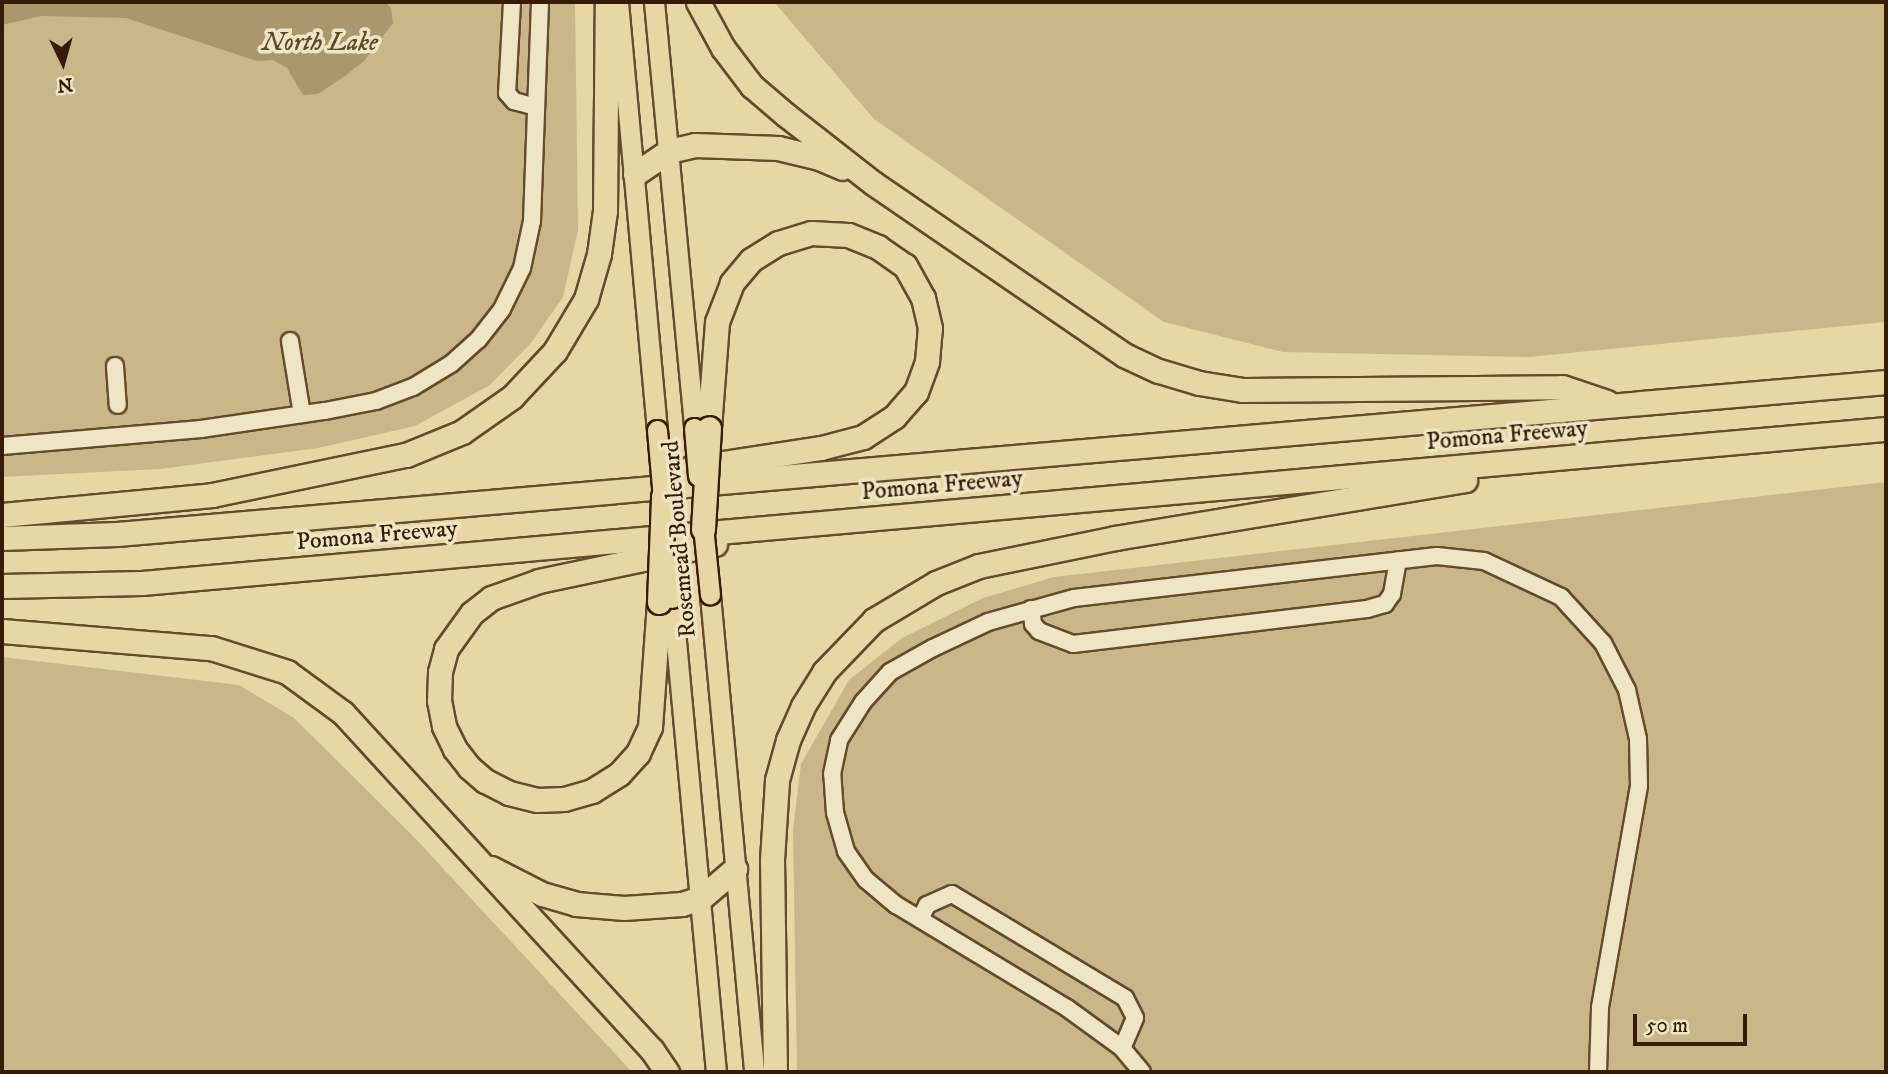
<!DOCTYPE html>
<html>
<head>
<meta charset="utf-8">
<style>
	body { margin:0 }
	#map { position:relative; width:1888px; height:1074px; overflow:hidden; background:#e7d7a4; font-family:"IM FELL DW Pica",serif }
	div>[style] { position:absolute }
	.green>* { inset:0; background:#c9b789 }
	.water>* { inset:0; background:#ab976e }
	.roads { filter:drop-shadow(2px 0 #634b2c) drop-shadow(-2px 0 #634b2c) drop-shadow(0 2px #634b2c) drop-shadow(0 -2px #634b2c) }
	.minor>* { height:16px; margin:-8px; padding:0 8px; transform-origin:8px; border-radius:8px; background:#efe5c4 }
	.major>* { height:19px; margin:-9.5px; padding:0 9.5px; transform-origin:9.5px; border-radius:9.5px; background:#e7d7a4 }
	.highway>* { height:23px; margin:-11.5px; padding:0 11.5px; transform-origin:11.5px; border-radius:11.5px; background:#e7d7a4 }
	.bridges { filter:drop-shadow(2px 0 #371c04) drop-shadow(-2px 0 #371c04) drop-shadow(0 2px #371c04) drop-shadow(0 -2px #371c04) }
	.major-bridge>* { height:19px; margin:-9.5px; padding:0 9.5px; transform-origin:9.5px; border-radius:9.5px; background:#e7d7a4 }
	.highway-bridge>* { height:23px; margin:-11.5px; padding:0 11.5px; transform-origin:11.5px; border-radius:11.5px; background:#e7d7a4 }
	span { translate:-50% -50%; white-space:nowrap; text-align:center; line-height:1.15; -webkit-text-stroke:7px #efe5c4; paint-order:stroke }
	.street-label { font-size:24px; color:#371c04 }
	.water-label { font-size:26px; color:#604729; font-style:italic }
	.frame { position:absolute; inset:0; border:4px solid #371c04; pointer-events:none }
	.north { position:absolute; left:28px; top:28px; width:70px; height:70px; -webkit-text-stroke:5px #efe5c4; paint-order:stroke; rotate:175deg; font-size:19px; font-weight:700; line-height:28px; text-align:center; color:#371c04 }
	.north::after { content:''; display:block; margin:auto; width:24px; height:32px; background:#371c04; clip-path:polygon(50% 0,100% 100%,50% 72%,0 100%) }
	.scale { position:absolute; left:1633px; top:1014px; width:114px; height:32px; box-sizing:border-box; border:4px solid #371c04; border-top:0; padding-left:9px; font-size:21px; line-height:24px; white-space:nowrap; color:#371c04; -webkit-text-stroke:5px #efe5c4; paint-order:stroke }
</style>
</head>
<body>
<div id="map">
	<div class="green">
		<i style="clip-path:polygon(2px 2px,575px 2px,578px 230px,563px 297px,531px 343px,490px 385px,415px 426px,318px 448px,160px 469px,2px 477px)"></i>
		<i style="clip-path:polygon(774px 2px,1886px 2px,1886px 322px,1528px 357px,1283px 352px,1164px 322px,874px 119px)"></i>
		<i style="clip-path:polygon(1886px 482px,1886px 1072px,797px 1072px,793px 830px,801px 764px,849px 680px,902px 638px,983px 598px,1054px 577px)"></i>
		<i style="clip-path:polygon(2px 657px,239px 685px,294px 718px,413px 836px,632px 1072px,2px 1072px)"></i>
	</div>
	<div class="water">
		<i style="clip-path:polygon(2px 2px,386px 2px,391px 9px,393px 23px,364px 61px,345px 76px,318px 94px,303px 95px,287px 68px,273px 60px,257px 61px,126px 18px,41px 16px,2px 25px)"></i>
	</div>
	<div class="roads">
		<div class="minor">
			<i style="left:512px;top:2px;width:91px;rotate:93.1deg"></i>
			<i style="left:507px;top:93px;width:11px;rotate:49deg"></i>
			<i style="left:514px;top:101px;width:23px;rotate:15deg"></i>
			<i style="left:290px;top:341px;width:74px;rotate:80.7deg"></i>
			<i style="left:115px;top:366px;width:39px;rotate:86deg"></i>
			<i style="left:2px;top:446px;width:200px;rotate:-4.9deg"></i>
			<i style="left:201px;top:429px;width:125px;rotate:-8.3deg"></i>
			<i style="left:325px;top:411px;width:52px;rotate:-11.1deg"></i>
			<i style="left:376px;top:401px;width:40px;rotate:-21deg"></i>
			<i style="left:413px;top:387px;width:44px;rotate:-31.2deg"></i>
			<i style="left:451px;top:364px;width:36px;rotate:-42deg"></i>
			<i style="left:478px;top:340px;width:39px;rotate:-52deg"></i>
			<i style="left:502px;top:309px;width:46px;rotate:-64deg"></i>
			<i style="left:522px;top:268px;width:48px;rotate:-78deg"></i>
			<i style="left:532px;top:221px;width:219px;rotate:-87.9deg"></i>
			<i style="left:1031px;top:609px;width:15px;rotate:82deg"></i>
			<i style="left:1033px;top:624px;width:9px;rotate:49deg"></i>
			<i style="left:1039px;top:631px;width:36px;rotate:21deg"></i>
			<i style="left:1073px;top:644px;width:296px;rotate:-6.8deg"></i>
			<i style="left:1367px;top:609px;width:19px;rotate:-16deg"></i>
			<i style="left:1385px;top:604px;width:12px;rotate:-55deg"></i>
			<i style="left:1392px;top:594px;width:34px;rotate:-80deg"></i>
			<i style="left:920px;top:919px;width:16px;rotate:-63deg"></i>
			<i style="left:927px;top:905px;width:27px;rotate:-24deg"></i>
			<i style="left:952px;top:894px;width:202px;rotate:31deg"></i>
			<i style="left:1125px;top:998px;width:22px;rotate:63deg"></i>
			<i style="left:1135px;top:1018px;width:33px;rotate:113deg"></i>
			<i style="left:1142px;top:1072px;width:31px;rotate:-130deg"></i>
			<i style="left:1122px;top:1048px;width:68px;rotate:-144deg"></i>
			<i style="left:1067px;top:1008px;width:200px;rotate:-148.9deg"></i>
			<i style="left:896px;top:905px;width:39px;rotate:-140deg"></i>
			<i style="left:866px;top:880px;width:35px;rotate:-125deg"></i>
			<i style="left:846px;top:851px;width:40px;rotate:-106deg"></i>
			<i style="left:835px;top:813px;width:39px;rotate:-94deg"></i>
			<i style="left:832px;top:774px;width:35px;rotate:-78deg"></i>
			<i style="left:839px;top:740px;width:45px;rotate:-57.7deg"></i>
			<i style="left:863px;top:702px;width:40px;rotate:-48deg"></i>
			<i style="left:890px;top:672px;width:49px;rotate:-29.2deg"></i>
			<i style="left:933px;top:648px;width:61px;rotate:-25.3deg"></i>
			<i style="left:988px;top:622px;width:89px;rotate:-15.6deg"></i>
			<i style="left:1074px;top:598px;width:365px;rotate:-6.6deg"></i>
			<i style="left:1437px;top:556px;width:47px;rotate:6.1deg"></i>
			<i style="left:1484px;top:561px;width:85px;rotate:25.1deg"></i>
			<i style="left:1561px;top:597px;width:62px;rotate:47.6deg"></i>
			<i style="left:1603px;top:643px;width:53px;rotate:62.9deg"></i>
			<i style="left:1627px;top:690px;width:50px;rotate:77.3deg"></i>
			<i style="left:1638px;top:739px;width:47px;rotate:88.8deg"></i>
			<i style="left:1639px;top:786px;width:225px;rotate:100deg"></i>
			<i style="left:1600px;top:1008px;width:64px;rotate:91.8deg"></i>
		</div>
		<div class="major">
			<i style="left:618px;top:2px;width:430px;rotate:84.8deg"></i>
			<i style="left:654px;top:2px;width:428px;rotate:84.6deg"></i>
			<i style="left:710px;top:595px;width:479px;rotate:84.7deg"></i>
			<i style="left:672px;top:598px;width:476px;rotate:84.7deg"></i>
		</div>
		<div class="highway">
			<i style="left:698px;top:2px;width:52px;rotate:61.5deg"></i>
			<i style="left:723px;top:48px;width:48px;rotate:52.7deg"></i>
			<i style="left:752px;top:86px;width:45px;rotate:40.5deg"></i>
			<i style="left:786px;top:115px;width:110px;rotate:38deg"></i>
			<i style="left:873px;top:183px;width:304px;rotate:34.4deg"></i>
			<i style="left:1124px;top:355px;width:38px;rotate:25deg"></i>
			<i style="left:1159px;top:371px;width:42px;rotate:16.7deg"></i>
			<i style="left:1199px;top:383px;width:45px;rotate:9deg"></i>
			<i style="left:1243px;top:390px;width:319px;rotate:-0.5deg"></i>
			<i style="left:1562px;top:387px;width:47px;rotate:18.4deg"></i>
			<i style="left:635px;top:174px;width:41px;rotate:-34.1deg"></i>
			<i style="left:669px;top:151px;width:27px;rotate:-13deg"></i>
			<i style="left:695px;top:145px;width:83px;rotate:2.1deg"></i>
			<i style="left:778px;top:148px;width:42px;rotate:13.7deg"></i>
			<i style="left:819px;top:158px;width:25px;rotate:23deg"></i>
			<i style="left:690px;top:468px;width:133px;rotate:-8.7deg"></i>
			<i style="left:821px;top:448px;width:43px;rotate:-14.7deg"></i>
			<i style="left:863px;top:437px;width:37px;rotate:-33deg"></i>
			<i style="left:894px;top:417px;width:33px;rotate:-49deg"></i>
			<i style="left:916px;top:392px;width:33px;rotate:-70deg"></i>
			<i style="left:927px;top:361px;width:33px;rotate:-85deg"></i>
			<i style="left:930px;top:328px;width:31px;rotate:-103deg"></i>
			<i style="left:923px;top:298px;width:37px;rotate:-119deg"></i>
			<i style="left:905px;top:266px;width:33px;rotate:-145deg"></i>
			<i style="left:878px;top:247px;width:32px;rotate:-158deg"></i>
			<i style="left:848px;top:235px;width:37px;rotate:-177deg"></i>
			<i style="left:811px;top:233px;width:34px;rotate:163deg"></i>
			<i style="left:778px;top:243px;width:32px;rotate:148deg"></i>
			<i style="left:751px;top:260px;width:30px;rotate:130deg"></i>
			<i style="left:732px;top:283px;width:42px;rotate:111deg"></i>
			<i style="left:717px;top:322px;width:106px;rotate:94.3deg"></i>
			<i style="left:2px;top:515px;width:211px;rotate:-5.4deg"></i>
			<i style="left:212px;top:495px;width:198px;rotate:-11.7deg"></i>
			<i style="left:406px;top:455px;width:61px;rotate:-22.3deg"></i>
			<i style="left:462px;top:432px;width:61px;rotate:-35deg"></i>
			<i style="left:512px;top:397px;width:63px;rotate:-46.9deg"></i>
			<i style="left:555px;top:351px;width:61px;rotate:-59.2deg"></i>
			<i style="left:586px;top:299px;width:47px;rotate:-73.9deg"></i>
			<i style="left:599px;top:254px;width:43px;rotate:-82.1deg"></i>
			<i style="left:605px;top:211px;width:209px;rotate:-89.5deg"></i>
			<i style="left:2px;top:538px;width:115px;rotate:-2deg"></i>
			<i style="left:117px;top:534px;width:1776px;rotate:-4.91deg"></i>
			<i style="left:2px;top:586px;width:140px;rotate:-1.2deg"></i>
			<i style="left:142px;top:583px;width:1751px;rotate:-5.05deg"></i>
			<i style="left:659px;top:602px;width:125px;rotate:94.1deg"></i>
			<i style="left:650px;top:727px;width:29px;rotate:115deg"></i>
			<i style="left:638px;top:753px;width:28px;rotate:132deg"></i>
			<i style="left:619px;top:774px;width:32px;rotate:148deg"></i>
			<i style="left:592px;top:791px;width:29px;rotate:164deg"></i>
			<i style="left:564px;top:799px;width:27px;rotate:178deg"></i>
			<i style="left:537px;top:800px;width:29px;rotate:-166deg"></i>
			<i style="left:509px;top:793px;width:27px;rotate:-153deg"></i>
			<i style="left:485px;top:781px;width:21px;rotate:-139deg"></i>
			<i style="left:469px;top:767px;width:23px;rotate:-128deg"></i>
			<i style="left:455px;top:749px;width:25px;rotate:-116deg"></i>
			<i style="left:444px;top:726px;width:25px;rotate:-101deg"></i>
			<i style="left:439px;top:701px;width:29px;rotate:-88deg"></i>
			<i style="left:440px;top:672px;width:24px;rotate:-75deg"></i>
			<i style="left:446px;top:649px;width:44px;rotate:-54.2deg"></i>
			<i style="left:472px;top:613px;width:24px;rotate:-38deg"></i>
			<i style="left:491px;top:598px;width:51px;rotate:-19.5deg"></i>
			<i style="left:539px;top:581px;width:180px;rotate:-11.9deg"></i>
			<i style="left:2px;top:631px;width:210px;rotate:4.7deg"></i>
			<i style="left:211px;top:648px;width:80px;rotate:17.5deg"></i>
			<i style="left:287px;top:672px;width:69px;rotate:36.2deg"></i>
			<i style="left:343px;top:713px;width:457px;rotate:47.5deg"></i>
			<i style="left:652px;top:1050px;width:27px;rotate:56deg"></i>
			<i style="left:491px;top:868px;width:57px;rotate:27deg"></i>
			<i style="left:542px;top:894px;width:35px;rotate:16deg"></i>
			<i style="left:576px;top:904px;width:48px;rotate:4.8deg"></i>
			<i style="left:624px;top:908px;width:58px;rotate:-3.9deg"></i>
			<i style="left:682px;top:904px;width:20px;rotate:-18deg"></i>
			<i style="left:701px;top:898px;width:45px;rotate:-40.5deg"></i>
			<i style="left:775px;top:1072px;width:212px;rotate:-90.8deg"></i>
			<i style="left:772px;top:860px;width:80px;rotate:-86.4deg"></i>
			<i style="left:777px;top:780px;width:41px;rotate:-74.6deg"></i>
			<i style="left:788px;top:740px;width:37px;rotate:-66deg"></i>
			<i style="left:803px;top:706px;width:40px;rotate:-58deg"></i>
			<i style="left:824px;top:672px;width:72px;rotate:-46.1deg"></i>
			<i style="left:874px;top:620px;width:72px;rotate:-30.8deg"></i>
			<i style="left:936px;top:583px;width:46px;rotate:-21.6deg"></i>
			<i style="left:979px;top:566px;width:139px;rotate:-11.6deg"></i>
			<i style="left:1115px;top:538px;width:355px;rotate:-9.4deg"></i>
		</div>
	</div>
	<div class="bridges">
		<div class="major-bridge">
			<i style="left:694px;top:428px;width:48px;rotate:85.2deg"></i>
			<i style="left:657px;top:430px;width:80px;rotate:85deg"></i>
			<i style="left:702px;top:516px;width:79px;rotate:84.2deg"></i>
			<i style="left:669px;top:564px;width:34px;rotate:85deg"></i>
		</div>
		<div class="highway-bridge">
			<i style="left:703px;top:529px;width:101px;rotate:-86.6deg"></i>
			<i style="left:659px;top:602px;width:106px;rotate:-87.8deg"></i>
		</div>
	</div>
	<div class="street-label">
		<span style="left:1507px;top:436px;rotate:-5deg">Pomona Freeway</span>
		<span style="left:942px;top:486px;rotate:-5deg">Pomona Freeway</span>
		<span style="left:377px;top:536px;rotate:-5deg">Pomona Freeway</span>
		<span style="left:680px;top:539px;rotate:-95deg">Rosemead Boulevard</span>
	</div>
	<div class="water-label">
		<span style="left:320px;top:43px">North Lake</span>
	</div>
	<div class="frame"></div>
	<div class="north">N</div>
	<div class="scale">50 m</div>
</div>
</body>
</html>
